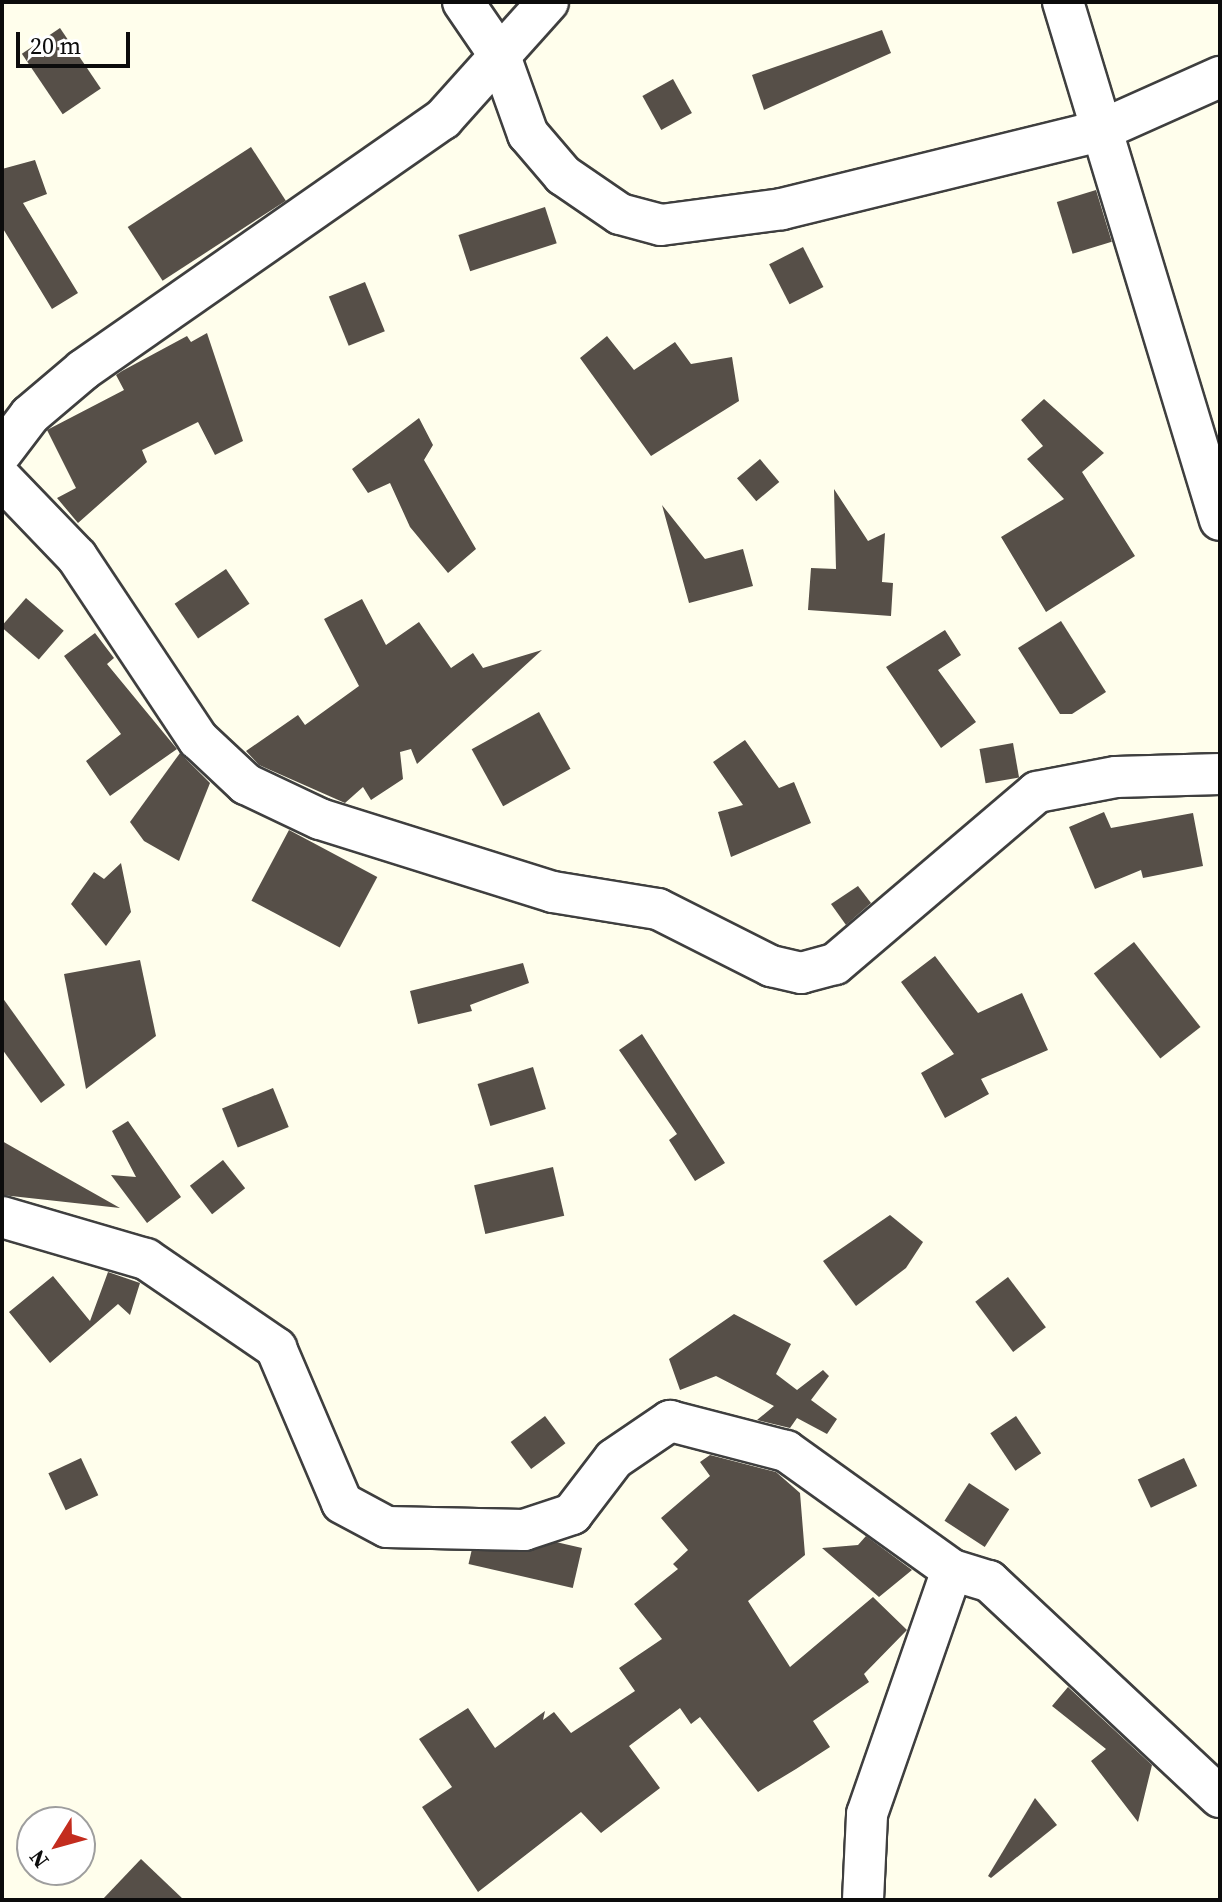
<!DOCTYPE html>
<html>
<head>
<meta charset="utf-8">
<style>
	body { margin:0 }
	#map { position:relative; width:1222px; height:1902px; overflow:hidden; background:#fffeec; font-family:"Source Serif 4",serif }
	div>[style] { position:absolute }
	.building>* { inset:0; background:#564f48; transform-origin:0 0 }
	.roads { filter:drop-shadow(2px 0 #3f3f3f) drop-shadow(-2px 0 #3f3f3f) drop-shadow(0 2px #3f3f3f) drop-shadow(0 -2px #3f3f3f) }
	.minor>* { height:40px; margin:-20px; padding:0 20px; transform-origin:20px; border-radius:20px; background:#fff }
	span { translate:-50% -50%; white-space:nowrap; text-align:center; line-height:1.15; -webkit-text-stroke:8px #fff; paint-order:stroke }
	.frame { position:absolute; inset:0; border:4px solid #0c0c0c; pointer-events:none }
	.north { position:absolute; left:16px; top:1806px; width:80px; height:80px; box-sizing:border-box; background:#fff; border:2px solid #9e9e9e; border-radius:50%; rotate:233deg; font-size:22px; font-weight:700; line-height:32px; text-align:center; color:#0c0c0c }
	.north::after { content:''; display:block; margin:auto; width:28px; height:36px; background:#c32c1e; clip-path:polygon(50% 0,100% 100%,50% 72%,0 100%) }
	.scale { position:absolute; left:16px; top:32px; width:114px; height:36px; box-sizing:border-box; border:4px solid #0c0c0c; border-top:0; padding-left:10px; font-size:24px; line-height:28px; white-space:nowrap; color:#0c0c0c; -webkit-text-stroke:6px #fff; paint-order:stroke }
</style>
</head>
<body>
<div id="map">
	<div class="building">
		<i style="left:60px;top:28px;width:73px;height:46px;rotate:56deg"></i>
		<i style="clip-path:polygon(882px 30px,891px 53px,764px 110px,752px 75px)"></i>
		<i style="left:673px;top:79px;width:39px;height:35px;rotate:61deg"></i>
		<i style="left:251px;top:147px;width:64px;height:147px;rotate:57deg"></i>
		<i style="clip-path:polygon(35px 160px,47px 194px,23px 203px,78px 293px,52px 309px,2px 227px,2px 169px)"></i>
		<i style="left:1096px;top:190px;width:54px;height:41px;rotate:73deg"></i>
		<i style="left:545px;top:207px;width:38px;height:91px;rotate:72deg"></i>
		<i style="left:803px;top:247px;width:45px;height:38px;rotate:63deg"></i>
		<i style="left:365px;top:282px;width:53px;height:39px;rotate:68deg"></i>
		<i style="clip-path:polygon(207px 333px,243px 441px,215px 455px,198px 422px,142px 450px,147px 462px,78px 523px,57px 498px,76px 488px,47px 430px,124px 390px,116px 375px,122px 371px,187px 336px,191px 342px)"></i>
		<i style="clip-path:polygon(607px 336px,634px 370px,675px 342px,691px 364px,732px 357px,739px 401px,651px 456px,580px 358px)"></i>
		<i style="clip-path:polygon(1044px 399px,1104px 453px,1082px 472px,1135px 556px,1046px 612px,1001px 537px,1064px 499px,1027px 459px,1043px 446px,1021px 420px)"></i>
		<i style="clip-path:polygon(419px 418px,433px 445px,424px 460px,476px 549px,448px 573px,410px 527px,390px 483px,368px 493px,352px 469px)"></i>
		<i style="left:760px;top:459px;width:30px;height:30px;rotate:50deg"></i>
		<i style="clip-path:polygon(834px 489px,868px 541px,885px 533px,882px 582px,893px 583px,891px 616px,808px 610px,811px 568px,836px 569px)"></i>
		<i style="clip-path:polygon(662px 505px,705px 559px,743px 549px,753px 586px,689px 603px)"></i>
		<i style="left:226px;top:569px;width:42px;height:62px;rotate:56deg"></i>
		<i style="left:26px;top:598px;width:50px;height:38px;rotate:41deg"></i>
		<i style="clip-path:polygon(362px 599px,386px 645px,419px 622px,451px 668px,473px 653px,483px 668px,542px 650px,417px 764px,411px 749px,400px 752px,403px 779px,371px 800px,363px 787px,345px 803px,259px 765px,246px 751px,298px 715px,305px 725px,359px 686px,324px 619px)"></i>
		<i style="clip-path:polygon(1061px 621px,1106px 692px,1072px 714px,1060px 714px,1018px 648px)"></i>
		<i style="clip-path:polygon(945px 630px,961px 655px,938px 670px,976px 722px,941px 748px,886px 667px)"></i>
		<i style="clip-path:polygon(95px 633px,114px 658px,107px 664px,177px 749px,110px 796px,86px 761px,121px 734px,64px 656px)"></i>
		<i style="left:539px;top:712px;width:65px;height:77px;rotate:61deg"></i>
		<i style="clip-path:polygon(745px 740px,779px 788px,794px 782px,811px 823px,731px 857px,718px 812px,743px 805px,713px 762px)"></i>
		<i style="left:1013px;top:743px;width:35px;height:34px;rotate:80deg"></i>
		<i style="clip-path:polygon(180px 753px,210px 783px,179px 861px,144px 841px,130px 822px)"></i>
		<i style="clip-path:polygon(1104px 812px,1111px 828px,1193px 813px,1203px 866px,1143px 878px,1141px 870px,1095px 889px,1069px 827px)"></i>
		<i style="left:289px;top:830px;width:100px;height:80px;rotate:28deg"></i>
		<i style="clip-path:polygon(121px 863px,131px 912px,106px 946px,71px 904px,94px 872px,104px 879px)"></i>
		<i style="clip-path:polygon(858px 886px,871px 903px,846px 925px,831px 904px)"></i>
		<i style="left:1134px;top:942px;width:108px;height:51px;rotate:52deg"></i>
		<i style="clip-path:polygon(935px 956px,978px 1013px,1022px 993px,1048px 1050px,981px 1079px,989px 1094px,945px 1118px,921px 1073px,954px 1054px,901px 982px)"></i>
		<i style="clip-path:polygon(140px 960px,156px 1036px,86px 1089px,64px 974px)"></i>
		<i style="clip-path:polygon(523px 963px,529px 983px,470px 1005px,472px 1011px,418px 1024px,410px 991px)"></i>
		<i style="clip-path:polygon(2px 997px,65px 1085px,41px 1103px,2px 1049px)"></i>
		<i style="clip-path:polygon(642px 1034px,725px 1163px,695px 1181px,669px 1140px,677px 1134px,619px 1050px)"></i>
		<i style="left:533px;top:1067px;width:44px;height:58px;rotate:73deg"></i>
		<i style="left:273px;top:1088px;width:42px;height:55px;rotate:68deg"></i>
		<i style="clip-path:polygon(128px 1121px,181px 1197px,147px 1223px,111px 1175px,136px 1177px,112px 1131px)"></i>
		<i style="clip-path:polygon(2px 1141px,58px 1173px,120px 1208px,2px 1195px)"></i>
		<i style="left:223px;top:1160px;width:36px;height:42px;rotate:52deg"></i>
		<i style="left:553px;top:1167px;width:50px;height:81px;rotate:77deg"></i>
		<i style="clip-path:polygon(890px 1215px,923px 1242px,906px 1268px,856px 1306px,823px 1261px)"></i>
		<i style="clip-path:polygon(108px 1272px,140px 1283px,130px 1315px,118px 1304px,50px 1363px,9px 1312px,53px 1276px,90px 1321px)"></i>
		<i style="left:1008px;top:1277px;width:63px;height:41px;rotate:53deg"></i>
		<i style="clip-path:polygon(734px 1314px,791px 1344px,776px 1374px,797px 1390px,823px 1370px,829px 1376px,811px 1400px,837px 1419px,827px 1434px,797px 1418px,790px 1428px,757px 1420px,774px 1406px,716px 1376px,680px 1390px,669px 1359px)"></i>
		<i style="left:545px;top:1416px;width:34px;height:43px;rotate:53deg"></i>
		<i style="left:1016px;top:1416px;width:45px;height:31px;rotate:56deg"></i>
		<i style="clip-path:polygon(710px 1455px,776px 1472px,800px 1493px,805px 1555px,748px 1601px,790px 1667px,873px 1597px,907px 1630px,864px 1674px,869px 1682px,813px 1721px,830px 1747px,796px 1769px,758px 1792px,700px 1717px,691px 1724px,680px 1708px,629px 1746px,660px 1788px,601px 1833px,581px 1812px,478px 1892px,422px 1807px,452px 1787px,419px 1739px,468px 1708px,495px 1748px,545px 1711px,543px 1720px,554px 1712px,571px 1733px,635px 1691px,619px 1668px,662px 1639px,634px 1604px,678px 1569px,673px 1564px,688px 1550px,661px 1518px,710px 1476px,700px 1462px)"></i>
		<i style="left:81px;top:1458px;width:41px;height:36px;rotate:65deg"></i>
		<i style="left:1184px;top:1458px;width:31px;height:51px;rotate:65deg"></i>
		<i style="left:969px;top:1483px;width:48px;height:45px;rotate:33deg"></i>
		<i style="clip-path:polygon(866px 1536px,912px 1570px,879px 1597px,822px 1548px,858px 1545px)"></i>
		<i style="left:582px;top:1548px;width:41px;height:107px;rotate:103deg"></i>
		<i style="clip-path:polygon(1068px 1687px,1152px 1765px,1138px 1822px,1091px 1761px,1106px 1749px,1052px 1706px)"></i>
		<i style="clip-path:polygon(1035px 1798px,1057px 1825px,991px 1878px,988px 1876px)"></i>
		<i style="clip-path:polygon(141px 1859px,184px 1900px,102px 1900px)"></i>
	</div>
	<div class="roads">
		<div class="minor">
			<i style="left:463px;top:2px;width:65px;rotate:55.6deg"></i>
			<i style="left:500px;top:56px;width:83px;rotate:70.3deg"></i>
			<i style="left:528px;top:134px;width:54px;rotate:49.5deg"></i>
			<i style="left:563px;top:175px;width:69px;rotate:34.4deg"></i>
			<i style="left:620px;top:214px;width:42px;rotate:15deg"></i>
			<i style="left:661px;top:225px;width:122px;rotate:-7.5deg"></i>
			<i style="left:782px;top:209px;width:326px;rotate:-13.8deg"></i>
			<i style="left:1099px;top:131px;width:133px;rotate:-24.1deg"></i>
			<i style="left:1063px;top:2px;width:541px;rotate:73.14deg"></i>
			<i style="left:2px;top:452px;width:46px;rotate:-52.9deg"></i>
			<i style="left:30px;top:415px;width:70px;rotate:-40.3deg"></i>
			<i style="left:83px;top:370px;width:439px;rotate:-34.9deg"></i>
			<i style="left:443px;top:119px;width:157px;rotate:-48.1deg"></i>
			<i style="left:2px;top:479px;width:108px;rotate:46.1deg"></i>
			<i style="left:77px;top:557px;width:219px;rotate:56.4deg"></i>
			<i style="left:198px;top:739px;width:66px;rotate:43.2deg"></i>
			<i style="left:246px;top:784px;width:82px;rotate:25.3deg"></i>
			<i style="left:320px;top:819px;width:244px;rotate:17.4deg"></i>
			<i style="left:553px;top:892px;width:106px;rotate:9.2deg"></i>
			<i style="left:658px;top:909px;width:127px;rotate:26.8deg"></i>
			<i style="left:771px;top:966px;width:31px;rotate:13deg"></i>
			<i style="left:801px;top:973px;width:35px;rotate:-15deg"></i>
			<i style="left:835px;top:964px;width:265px;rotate:-40.4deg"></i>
			<i style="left:1037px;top:792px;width:80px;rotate:-10.8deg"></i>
			<i style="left:1116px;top:777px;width:104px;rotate:-1.7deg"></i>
			<i style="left:2px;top:1217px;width:150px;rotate:16.3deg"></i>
			<i style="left:146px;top:1259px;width:158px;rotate:34.4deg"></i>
			<i style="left:276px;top:1348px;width:168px;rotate:66.9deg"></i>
			<i style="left:342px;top:1503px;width:51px;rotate:28.1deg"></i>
			<i style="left:387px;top:1527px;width:137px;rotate:1.3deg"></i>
			<i style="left:524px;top:1530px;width:51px;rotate:-18.4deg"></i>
			<i style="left:572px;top:1514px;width:69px;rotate:-52.6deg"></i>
			<i style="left:614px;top:1459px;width:68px;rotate:-34.2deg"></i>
			<i style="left:670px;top:1421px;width:120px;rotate:14.5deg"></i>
			<i style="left:786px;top:1451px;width:204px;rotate:35.6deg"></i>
			<i style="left:863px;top:1900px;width:86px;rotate:-87.3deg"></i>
			<i style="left:867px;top:1814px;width:258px;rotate:-70.8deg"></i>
			<i style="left:952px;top:1570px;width:39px;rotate:17deg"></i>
			<i style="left:989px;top:1581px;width:316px;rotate:43.1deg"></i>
		</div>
	</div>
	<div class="frame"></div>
	<div class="north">N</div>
	<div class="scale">20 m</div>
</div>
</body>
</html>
